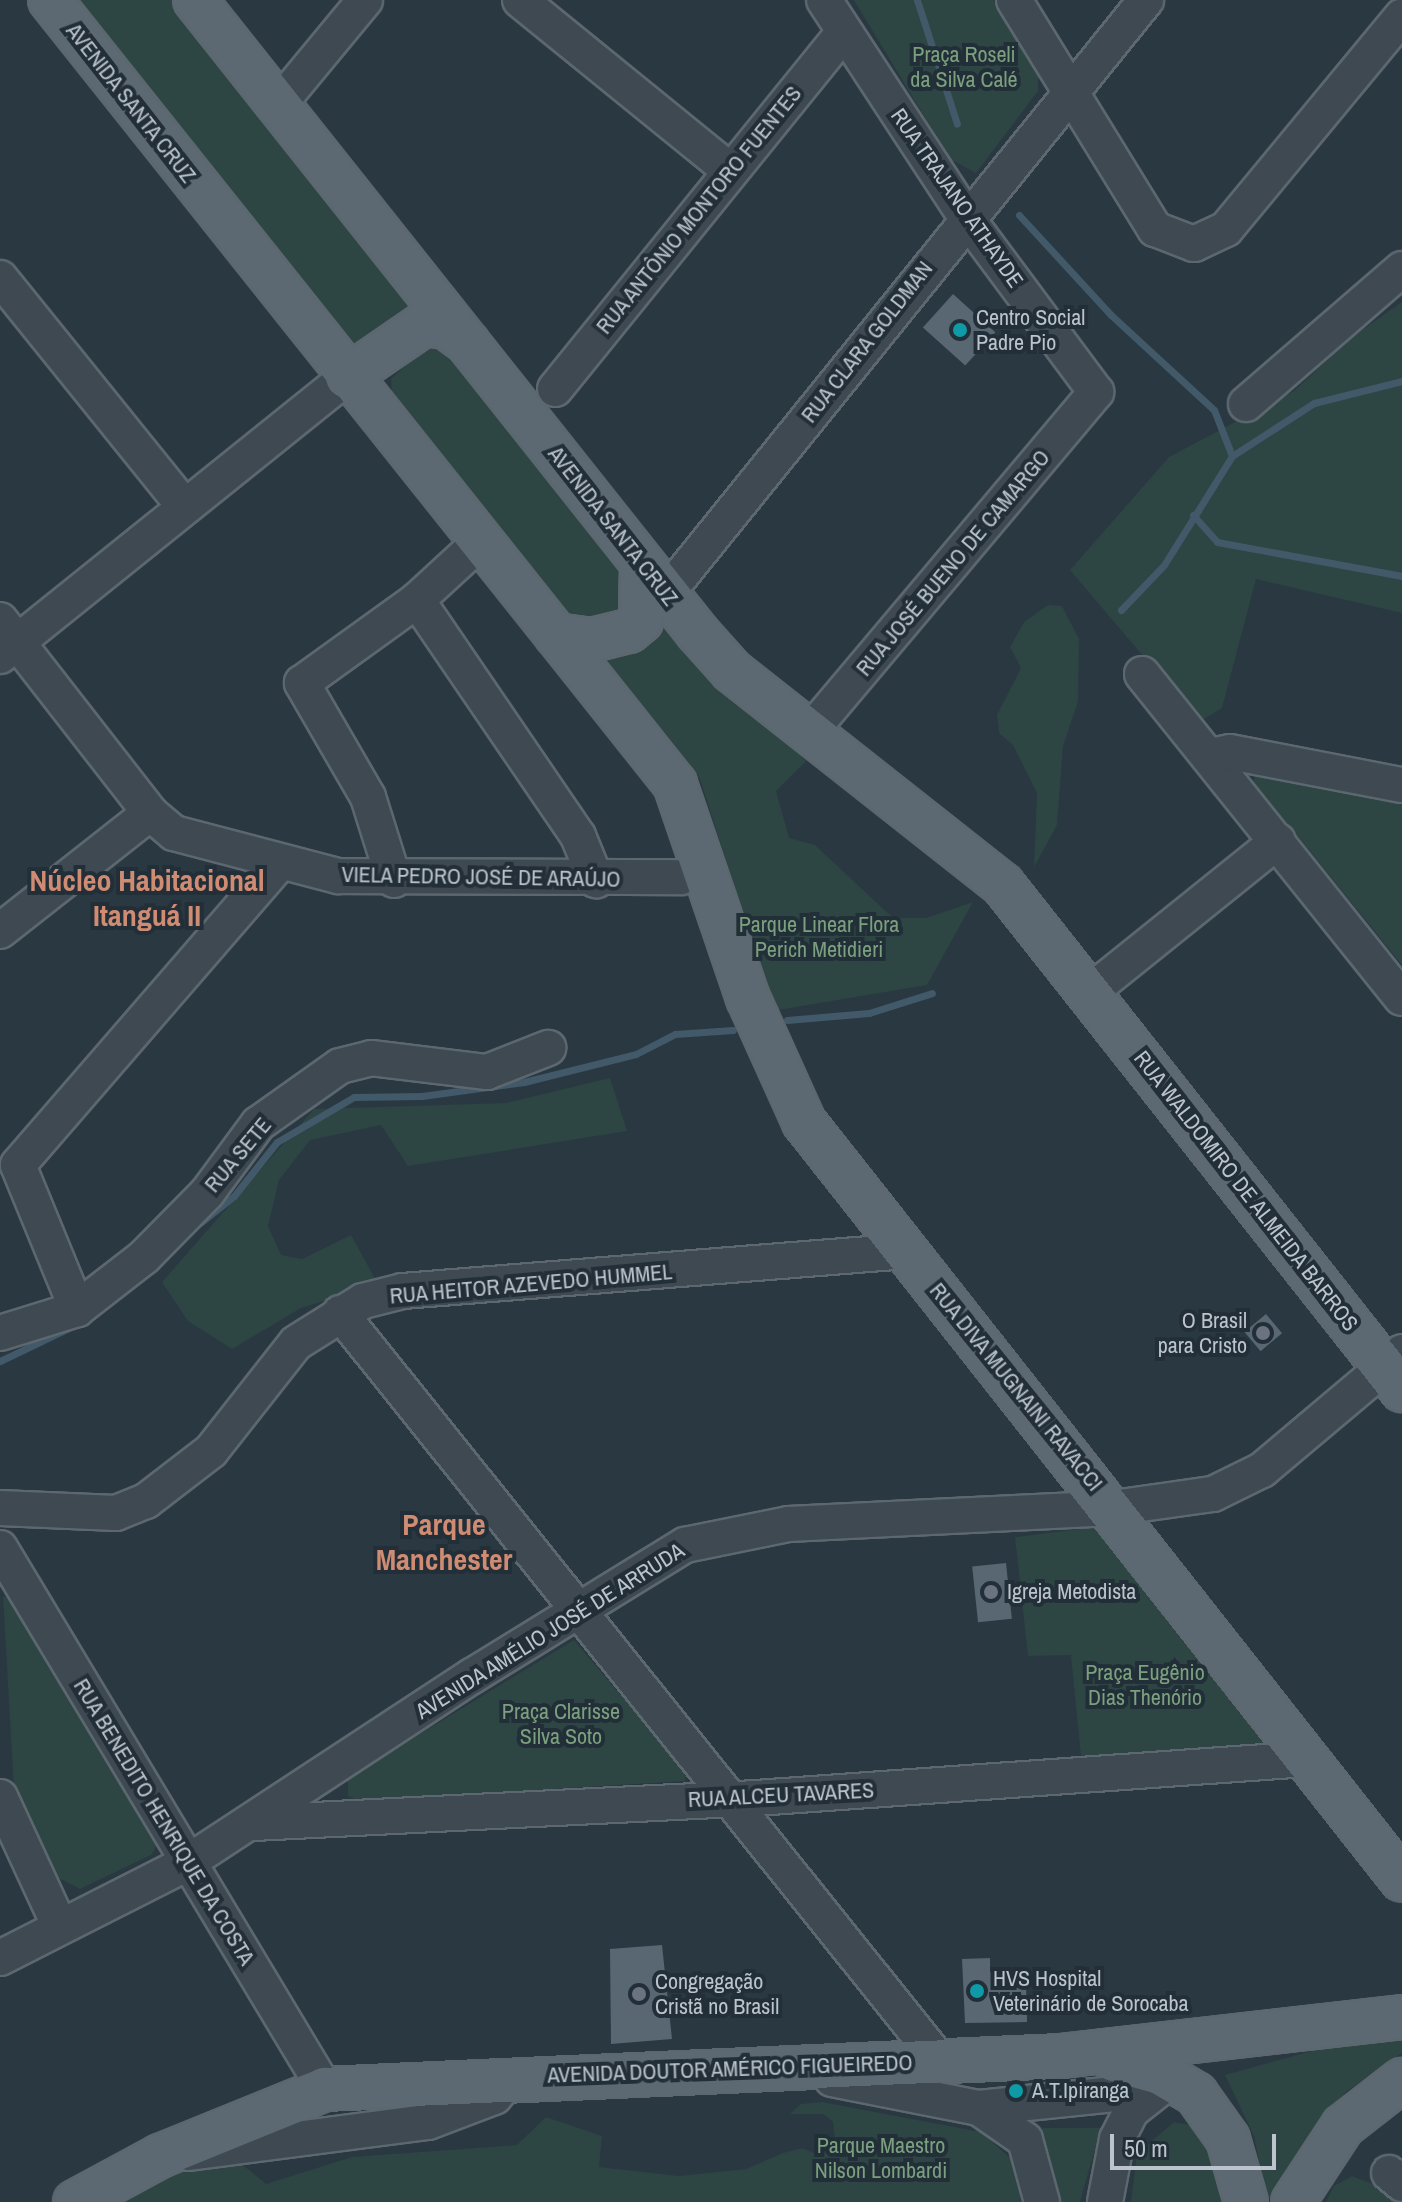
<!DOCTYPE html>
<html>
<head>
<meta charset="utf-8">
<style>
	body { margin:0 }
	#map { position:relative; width:1402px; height:2202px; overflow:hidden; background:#2a3842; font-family:"Archivo Narrow",sans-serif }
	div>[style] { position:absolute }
	.green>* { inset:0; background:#2d4543 }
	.stream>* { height:7px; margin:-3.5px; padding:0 3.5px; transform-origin:3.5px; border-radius:3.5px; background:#415969 }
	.building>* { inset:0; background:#586772; transform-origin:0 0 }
	.roads { filter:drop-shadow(2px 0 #5c676f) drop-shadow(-2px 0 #5c676f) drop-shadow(0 2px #5c676f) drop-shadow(0 -2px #5c676f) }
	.minor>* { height:34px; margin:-17px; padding:0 17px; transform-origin:17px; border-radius:17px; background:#3e4952 }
	.major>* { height:42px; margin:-21px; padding:0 21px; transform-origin:21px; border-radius:21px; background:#5c6972 }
	.dots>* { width:22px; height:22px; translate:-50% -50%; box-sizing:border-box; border:4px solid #232f38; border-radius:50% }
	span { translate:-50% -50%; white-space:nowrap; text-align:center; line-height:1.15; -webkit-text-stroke:8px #232f38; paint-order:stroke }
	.park-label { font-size:22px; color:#7ba07e }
	.street-label { font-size:22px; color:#bbc4cc }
	.poi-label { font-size:22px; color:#bbc4cc }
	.left { translate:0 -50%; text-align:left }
	.right { translate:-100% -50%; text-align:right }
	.district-label { font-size:30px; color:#cf8c73; font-weight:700 }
	.scale { position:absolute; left:1110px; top:2134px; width:166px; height:36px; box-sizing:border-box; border:4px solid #bbc4cc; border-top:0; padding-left:10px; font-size:24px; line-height:28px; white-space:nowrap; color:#bbc4cc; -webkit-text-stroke:6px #232f38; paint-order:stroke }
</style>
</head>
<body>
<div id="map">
	<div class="green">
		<i style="clip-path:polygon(72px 0,179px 0,413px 306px,355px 353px)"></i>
		<i style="clip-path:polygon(854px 0,994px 0,1038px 72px,1038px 91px,976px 173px,950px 159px)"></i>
		<i style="clip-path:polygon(1402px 302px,1402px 613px,1256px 579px,1222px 708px,1199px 722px,1070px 570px,1169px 457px,1294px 391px,1352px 337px)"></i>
		<i style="clip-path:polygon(427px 345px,446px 349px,621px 559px,624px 611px,576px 623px,554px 609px,393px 410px,391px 379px)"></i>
		<i style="clip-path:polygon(1048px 605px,1062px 606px,1079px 639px,1078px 701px,1063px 746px,1057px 825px,1034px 867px,1037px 793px,1013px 745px,999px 733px,997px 715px,1021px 668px,1010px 647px,1024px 622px)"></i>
		<i style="clip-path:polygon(663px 622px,806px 761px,776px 791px,789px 838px,815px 845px,893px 918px,926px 918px,973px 902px,927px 985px,778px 1010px,772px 1004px,700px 779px,666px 734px,588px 653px)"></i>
		<i style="clip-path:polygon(1258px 772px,1402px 797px,1402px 965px,1253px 781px)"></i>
		<i style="clip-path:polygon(610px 1078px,627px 1131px,408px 1166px,381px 1125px,310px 1140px,279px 1180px,268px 1226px,281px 1255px,302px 1259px,351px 1235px,378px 1284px,301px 1308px,232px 1349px,188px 1321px,162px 1282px,314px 1109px,506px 1103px)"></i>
		<i style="clip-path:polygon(1095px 1527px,1105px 1529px,1273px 1740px,1268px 1748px,1081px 1756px,1071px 1655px,1028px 1656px,1015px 1537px)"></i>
		<i style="clip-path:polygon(3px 1596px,12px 1600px,159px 1842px,151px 1855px,80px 1889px,49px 1873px,15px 1808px)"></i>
		<i style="clip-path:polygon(574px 1640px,686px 1772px,685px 1781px,359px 1801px,348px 1796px,348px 1778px)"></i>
		<i style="clip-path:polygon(1402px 2026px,1402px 2053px,1346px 2092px,1314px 2128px,1267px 2202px,1254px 2136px,1225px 2075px)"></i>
		<i style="clip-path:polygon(822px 2102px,981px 2132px,1018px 2165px,1021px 2202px,115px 2202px,190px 2161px,237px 2160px,266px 2184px,352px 2157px,517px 2145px,546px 2117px,602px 2136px,599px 2167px,679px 2176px,746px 2169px,783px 2153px,802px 2148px,819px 2155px,836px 2148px,833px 2122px,823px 2114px,790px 2114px,801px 2104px)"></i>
		<i style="clip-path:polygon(1174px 2122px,1189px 2125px,1205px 2142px,1224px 2202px,1131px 2202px,1137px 2154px)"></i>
		<i style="clip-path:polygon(1042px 2128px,1101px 2128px,1080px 2202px,1060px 2202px)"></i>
		<i style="clip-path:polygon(1352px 2176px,1383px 2188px,1401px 2202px,1326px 2202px,1334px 2186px)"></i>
	</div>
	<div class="stream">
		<i style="left:917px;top:0;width:130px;rotate:72.1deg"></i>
		<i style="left:1019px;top:215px;width:136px;rotate:47.4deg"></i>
		<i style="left:1111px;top:315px;width:140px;rotate:42.7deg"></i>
		<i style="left:1214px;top:410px;width:49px;rotate:68.6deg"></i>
		<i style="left:1193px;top:515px;width:36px;rotate:48deg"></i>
		<i style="left:1217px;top:542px;width:188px;rotate:10.4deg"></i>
		<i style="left:1121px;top:610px;width:62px;rotate:-46.3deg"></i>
		<i style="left:1164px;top:565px;width:128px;rotate:-58deg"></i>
		<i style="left:1232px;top:456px;width:98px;rotate:-32.9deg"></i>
		<i style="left:1314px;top:403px;width:91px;rotate:-14deg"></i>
		<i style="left:787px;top:1020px;width:82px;rotate:-4.9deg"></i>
		<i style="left:869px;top:1013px;width:66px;rotate:-17.6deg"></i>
		<i style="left:200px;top:1223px;width:43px;rotate:-38.5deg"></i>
		<i style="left:234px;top:1196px;width:69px;rotate:-51.5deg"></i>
		<i style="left:277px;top:1142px;width:89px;rotate:-30.3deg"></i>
		<i style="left:354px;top:1097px;width:68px;rotate:-0.8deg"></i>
		<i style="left:422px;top:1096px;width:103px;rotate:-7.8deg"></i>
		<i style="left:524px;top:1082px;width:115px;rotate:-14deg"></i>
		<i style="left:636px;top:1054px;width:44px;rotate:-27.1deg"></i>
		<i style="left:675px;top:1034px;width:58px;rotate:-3.9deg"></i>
		<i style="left:0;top:1361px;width:76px;rotate:-25.6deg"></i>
	</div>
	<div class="building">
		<i style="left:953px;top:294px;width:57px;height:45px;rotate:42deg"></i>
		<i style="left:1266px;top:1314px;width:25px;height:28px;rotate:50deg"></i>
		<i style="left:1006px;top:1563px;width:56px;height:34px;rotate:84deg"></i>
		<i style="clip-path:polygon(662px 1945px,672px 2039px,611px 2044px,610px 1949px)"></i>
		<i style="clip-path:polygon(990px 1958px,990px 1972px,1020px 1973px,1026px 1982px,1027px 2022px,965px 2023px,962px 1959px)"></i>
	</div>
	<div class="roads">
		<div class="minor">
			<i style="left:520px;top:0;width:269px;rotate:39.1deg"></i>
			<i style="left:1014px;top:0;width:269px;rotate:58.4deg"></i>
			<i style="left:1155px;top:229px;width:42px;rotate:21deg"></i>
			<i style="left:1194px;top:244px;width:35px;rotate:-25deg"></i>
			<i style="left:1226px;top:229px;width:276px;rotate:-50.4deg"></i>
			<i style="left:279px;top:104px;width:135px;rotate:-50.4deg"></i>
			<i style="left:0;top:278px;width:293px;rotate:51.1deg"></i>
			<i style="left:555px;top:389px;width:459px;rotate:-51deg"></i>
			<i style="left:1246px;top:404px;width:206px;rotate:-40.9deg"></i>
			<i style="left:666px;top:594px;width:764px;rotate:-51.06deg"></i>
			<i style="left:417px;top:600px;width:286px;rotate:55.7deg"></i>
			<i style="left:578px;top:836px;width:48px;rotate:67.8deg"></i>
			<i style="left:0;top:620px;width:244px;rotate:52.1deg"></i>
			<i style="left:150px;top:813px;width:31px;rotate:40deg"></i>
			<i style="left:174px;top:833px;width:170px;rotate:14.7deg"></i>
			<i style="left:338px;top:876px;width:343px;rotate:0.2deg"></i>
			<i style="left:0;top:656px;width:445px;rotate:-38.8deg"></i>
			<i style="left:1142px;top:674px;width:415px;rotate:51.3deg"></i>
			<i style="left:809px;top:733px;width:446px;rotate:-49.9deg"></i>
			<i style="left:1096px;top:392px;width:218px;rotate:-126.6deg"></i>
			<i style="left:966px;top:217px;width:259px;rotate:-123.2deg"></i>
			<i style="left:1210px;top:756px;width:20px;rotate:-11deg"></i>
			<i style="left:1230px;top:752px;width:175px;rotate:10.9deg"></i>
			<i style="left:394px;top:880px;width:87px;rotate:-107.4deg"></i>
			<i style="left:368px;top:797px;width:132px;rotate:-120.1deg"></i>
			<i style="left:302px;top:683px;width:142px;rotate:-35.8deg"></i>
			<i style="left:417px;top:600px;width:86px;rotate:-42.6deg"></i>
			<i style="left:0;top:931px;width:191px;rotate:-38.2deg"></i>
			<i style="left:1090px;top:992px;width:241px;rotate:-38.8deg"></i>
			<i style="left:18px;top:1165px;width:397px;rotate:-49.1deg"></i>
			<i style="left:18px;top:1165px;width:156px;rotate:67.7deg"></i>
			<i style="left:340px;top:1313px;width:959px;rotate:51.27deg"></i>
			<i style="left:0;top:1333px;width:81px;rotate:-17.3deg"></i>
			<i style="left:77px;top:1309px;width:85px;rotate:-37.8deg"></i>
			<i style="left:144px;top:1257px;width:90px;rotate:-45.5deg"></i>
			<i style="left:207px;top:1193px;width:86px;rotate:-53.5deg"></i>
			<i style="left:258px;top:1124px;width:100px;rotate:-35.3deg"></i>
			<i style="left:340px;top:1066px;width:32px;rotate:-14deg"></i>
			<i style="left:371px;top:1058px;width:117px;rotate:6.9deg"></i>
			<i style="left:487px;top:1072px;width:66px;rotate:-21.5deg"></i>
			<i style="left:0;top:1508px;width:116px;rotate:2.5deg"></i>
			<i style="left:116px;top:1513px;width:32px;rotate:-22deg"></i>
			<i style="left:146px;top:1501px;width:82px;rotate:-37.6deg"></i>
			<i style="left:211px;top:1451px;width:137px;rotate:-51.8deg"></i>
			<i style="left:296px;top:1343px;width:79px;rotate:-32.1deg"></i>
			<i style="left:363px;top:1301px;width:41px;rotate:-14deg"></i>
			<i style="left:403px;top:1291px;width:506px;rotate:-4.54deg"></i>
			<i style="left:0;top:1548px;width:631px;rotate:59.01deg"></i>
			<i style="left:0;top:1797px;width:143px;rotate:65.2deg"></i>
			<i style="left:254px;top:1823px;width:503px;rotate:-2.85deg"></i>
			<i style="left:756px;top:1798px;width:552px;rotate:-4.05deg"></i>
			<i style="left:0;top:1958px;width:210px;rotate:-26.9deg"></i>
			<i style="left:187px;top:1863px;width:341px;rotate:-33.3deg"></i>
			<i style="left:472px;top:1676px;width:250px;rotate:-31.6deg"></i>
			<i style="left:685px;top:1545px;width:105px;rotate:-11.5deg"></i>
			<i style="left:788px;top:1524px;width:325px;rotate:-2.8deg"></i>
			<i style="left:1113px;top:1508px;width:101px;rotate:-8deg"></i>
			<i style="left:1213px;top:1494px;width:55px;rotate:-26.1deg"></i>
			<i style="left:1262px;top:1470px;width:183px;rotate:-40.1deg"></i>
			<i style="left:832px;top:2079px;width:150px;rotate:11.2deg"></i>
			<i style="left:979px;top:2108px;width:56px;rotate:34.8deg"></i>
			<i style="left:1025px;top:2140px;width:64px;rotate:74.7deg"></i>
			<i style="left:979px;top:2108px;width:175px;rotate:-5.9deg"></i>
			<i style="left:189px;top:2153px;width:241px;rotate:-7.4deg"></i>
			<i style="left:428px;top:2122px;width:71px;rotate:-20.7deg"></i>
			<i style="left:494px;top:2097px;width:27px;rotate:-48deg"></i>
			<i style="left:1389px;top:2173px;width:17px;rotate:40deg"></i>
			<i style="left:1105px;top:2202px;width:64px;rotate:-79.2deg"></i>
			<i style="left:1117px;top:2139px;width:31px;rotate:-63deg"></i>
			<i style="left:1131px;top:2111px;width:37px;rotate:-38deg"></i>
		</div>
		<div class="major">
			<i style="left:50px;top:0;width:1003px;rotate:51.44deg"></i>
			<i style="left:675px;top:784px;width:226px;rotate:71.2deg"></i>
			<i style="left:748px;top:998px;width:136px;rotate:65.7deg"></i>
			<i style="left:804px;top:1122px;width:965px;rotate:51.73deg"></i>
			<i style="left:195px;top:0;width:809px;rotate:51.53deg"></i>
			<i style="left:698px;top:633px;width:51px;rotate:48.2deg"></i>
			<i style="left:732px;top:671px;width:345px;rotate:38.3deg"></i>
			<i style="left:1003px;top:885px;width:644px;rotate:51.69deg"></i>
			<i style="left:347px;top:377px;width:93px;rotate:-34.5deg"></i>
			<i style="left:424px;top:324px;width:22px;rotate:8deg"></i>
			<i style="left:446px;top:327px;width:27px;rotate:36deg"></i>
			<i style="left:556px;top:635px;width:36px;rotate:8deg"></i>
			<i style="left:592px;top:640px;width:38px;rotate:-14deg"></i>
			<i style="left:629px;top:631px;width:16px;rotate:-40deg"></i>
			<i style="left:641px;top:621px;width:56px;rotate:-89deg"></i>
			<i style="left:1114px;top:2060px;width:48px;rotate:15.8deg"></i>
			<i style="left:1160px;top:2073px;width:42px;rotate:30.3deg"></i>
			<i style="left:1196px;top:2094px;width:55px;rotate:54.6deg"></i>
			<i style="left:1228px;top:2139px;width:66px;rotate:74.1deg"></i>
			<i style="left:75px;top:2202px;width:97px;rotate:-28.4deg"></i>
			<i style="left:160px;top:2156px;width:178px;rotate:-22.1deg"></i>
			<i style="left:325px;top:2089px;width:737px;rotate:-2.57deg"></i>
			<i style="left:1061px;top:2056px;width:343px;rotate:-6.5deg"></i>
			<i style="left:1293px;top:2202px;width:91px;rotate:-56.7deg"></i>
			<i style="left:1343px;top:2126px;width:75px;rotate:-37.9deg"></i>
		</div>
	</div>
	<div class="dots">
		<i style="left:960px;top:330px;background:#0f9aa8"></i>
		<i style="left:1263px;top:1333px;background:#6b7280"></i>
		<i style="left:991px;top:1592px;background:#6b7280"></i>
		<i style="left:977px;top:1991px;background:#0f9aa8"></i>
		<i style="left:639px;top:1994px;background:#6b7280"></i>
		<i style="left:1016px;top:2091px;background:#0f9aa8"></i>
	</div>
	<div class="park-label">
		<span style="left:964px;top:67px">Praça Roseli<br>da Silva Calé</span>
		<span style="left:819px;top:937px">Parque Linear Flora<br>Perich Metidieri</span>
		<span style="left:1145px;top:1685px">Praça Eugênio<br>Dias Thenório</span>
		<span style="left:561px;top:1724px">Praça Clarisse<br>Silva Soto</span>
		<span style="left:881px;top:2158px">Parque Maestro<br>Nilson Lombardi</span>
	</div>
	<div class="street-label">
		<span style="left:131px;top:103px;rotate:52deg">AVENIDA SANTA CRUZ</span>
		<span style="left:957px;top:198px;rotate:55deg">RUA TRAJANO ATHAYDE</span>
		<span style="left:699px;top:210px;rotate:-51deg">RUA ANTÔNIO MONTORO FUENTES</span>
		<span style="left:867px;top:342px;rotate:-52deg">RUA CLARA GOLDMAN</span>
		<span style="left:613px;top:526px;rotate:52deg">AVENIDA SANTA CRUZ</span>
		<span style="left:953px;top:563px;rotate:-50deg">RUA JOSÉ BUENO DE CAMARGO</span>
		<span style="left:481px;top:877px;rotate:1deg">VIELA PEDRO JOSÉ DE ARAÚJO</span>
		<span style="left:238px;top:1155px;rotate:-50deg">RUA SETE</span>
		<span style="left:1246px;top:1191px;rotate:52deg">RUA WALDOMIRO DE ALMEIDA BARROS</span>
		<span style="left:531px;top:1284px;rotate:-5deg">RUA HEITOR AZEVEDO HUMMEL</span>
		<span style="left:1016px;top:1387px;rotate:51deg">RUA DIVA MUGNAINI RAVACCI</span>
		<span style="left:550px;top:1631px;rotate:-32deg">AVENIDA AMÉLIO JOSÉ DE ARRUDA</span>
		<span style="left:781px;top:1795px;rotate:-3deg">RUA ALCEU TAVARES</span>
		<span style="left:164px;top:1822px;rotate:59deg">RUA BENEDITO HENRIQUE DA COSTA</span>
		<span style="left:730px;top:2069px;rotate:-2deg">AVENIDA DOUTOR AMÉRICO FIGUEIREDO</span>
	</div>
	<div class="poi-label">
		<span class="left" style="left:976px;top:330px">Centro Social<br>Padre Pio</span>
		<span class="right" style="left:1247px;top:1333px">O Brasil<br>para Cristo</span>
		<span class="left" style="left:1007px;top:1592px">Igreja Metodista</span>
		<span class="left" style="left:993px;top:1991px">HVS Hospital<br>Veterinário de Sorocaba</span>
		<span class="left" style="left:655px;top:1994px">Congregação<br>Cristã no Brasil</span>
		<span class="left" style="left:1032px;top:2091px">A.T.Ipiranga</span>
	</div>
	<div class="district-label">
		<span style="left:147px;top:897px">Núcleo Habitacional<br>Itanguá II</span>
		<span style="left:444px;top:1541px">Parque<br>Manchester</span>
	</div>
	<div class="scale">50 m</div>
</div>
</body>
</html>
